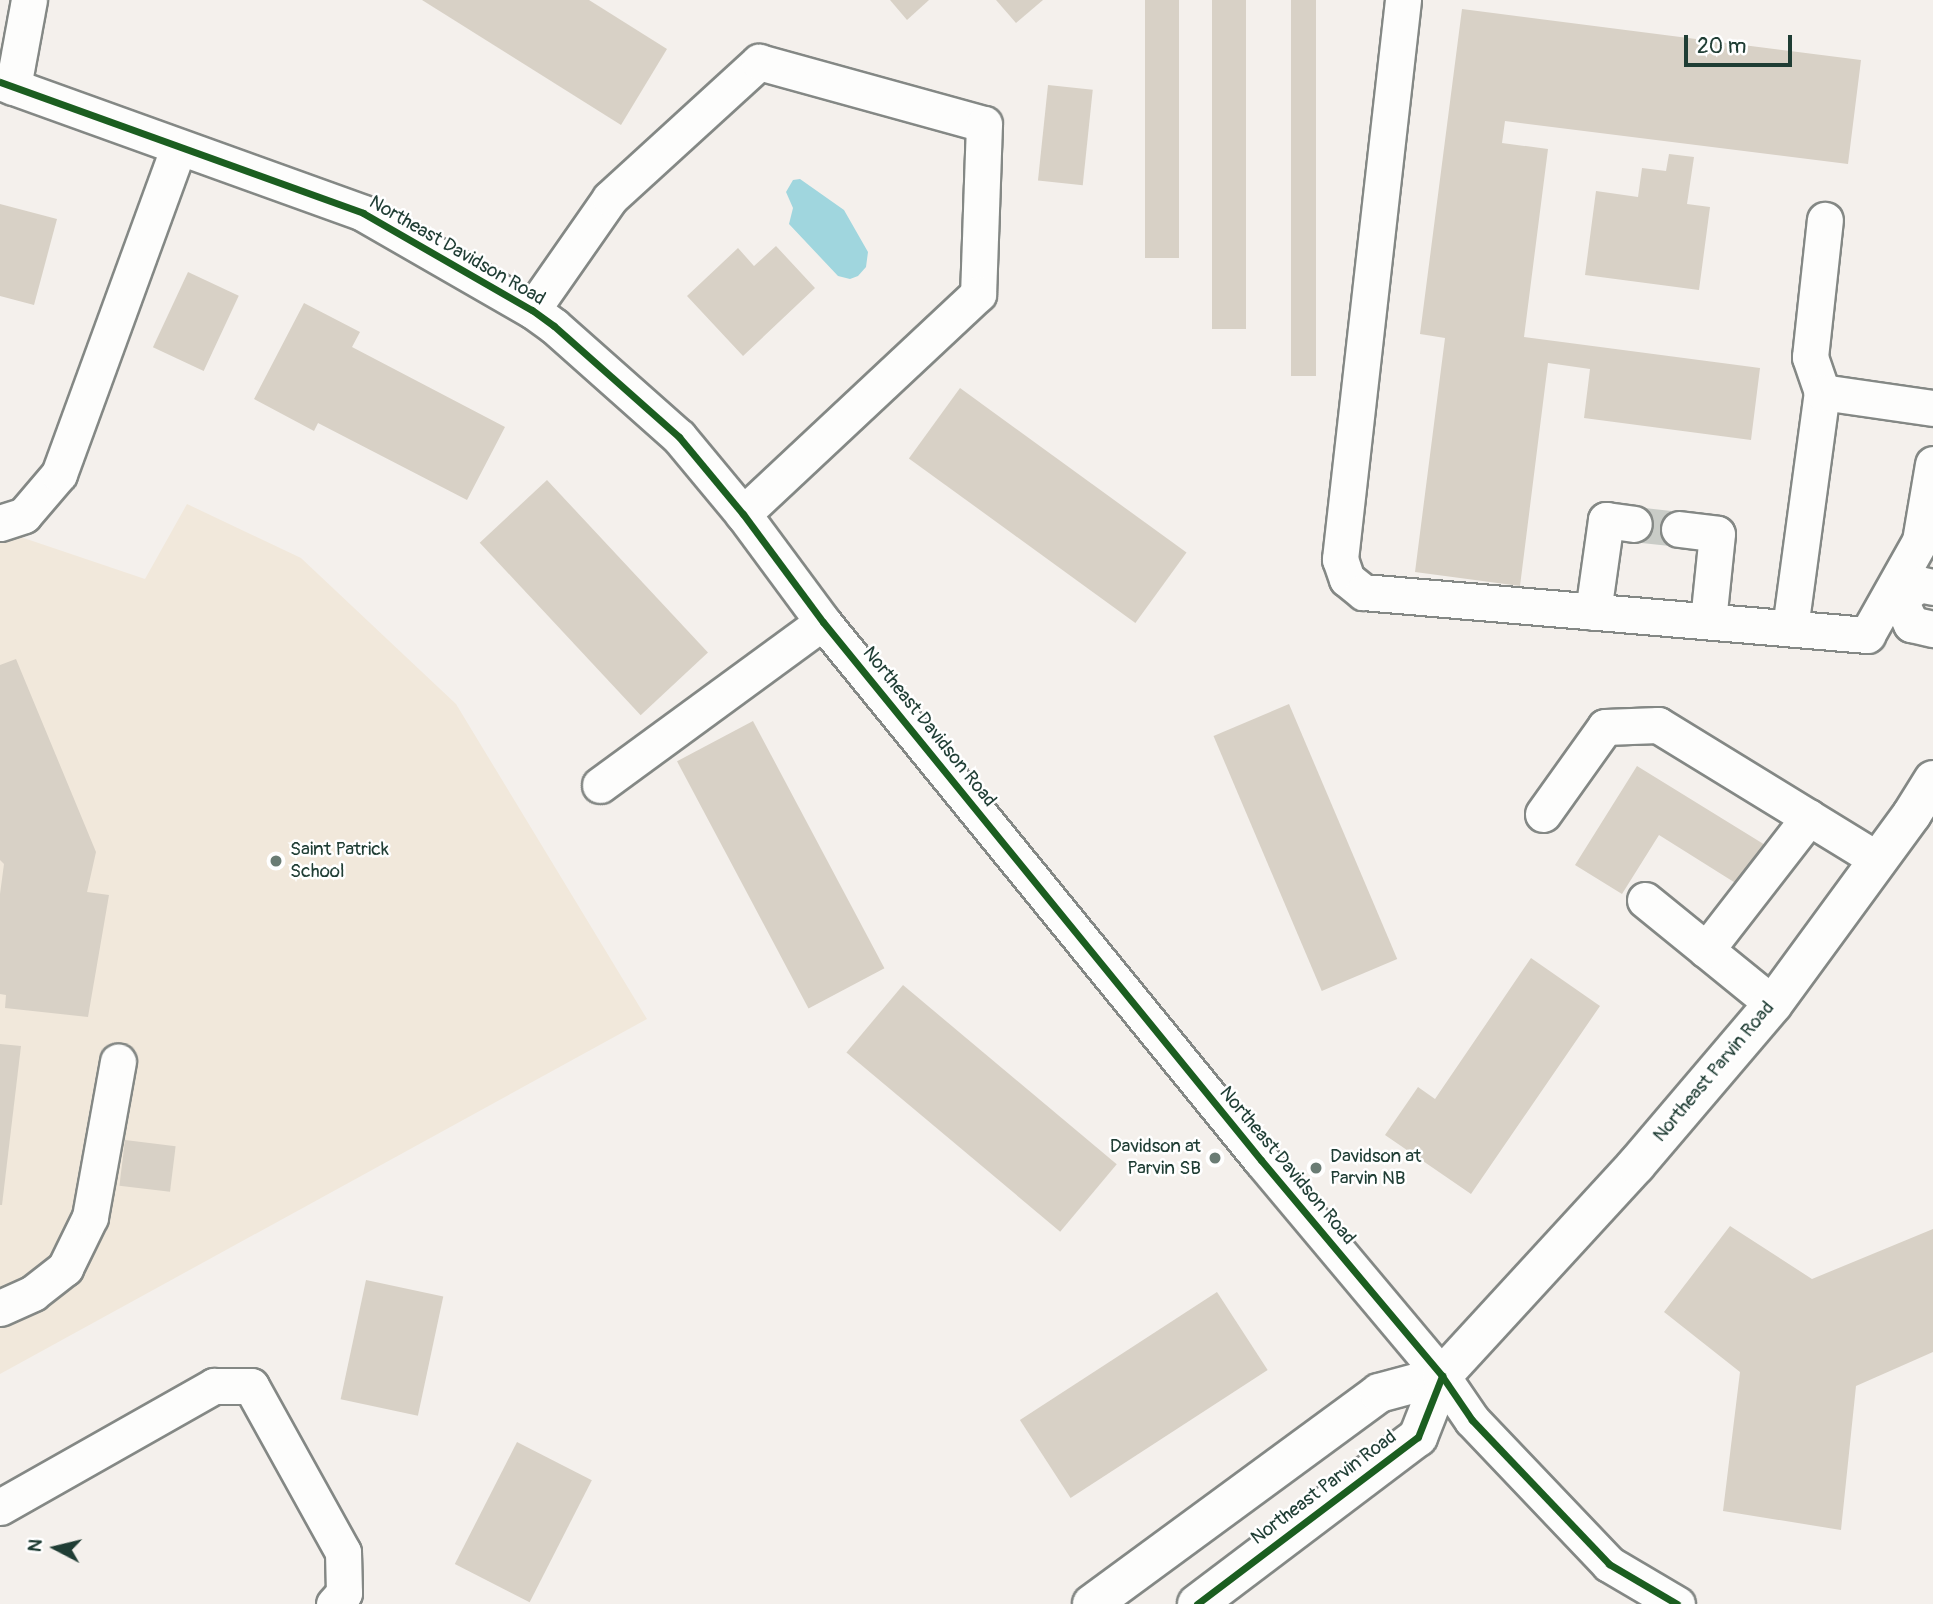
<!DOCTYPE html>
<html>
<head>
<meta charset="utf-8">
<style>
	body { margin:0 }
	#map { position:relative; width:1933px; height:1604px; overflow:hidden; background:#f4f0ec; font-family:Pangolin,sans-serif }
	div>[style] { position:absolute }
	.built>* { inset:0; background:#f1e8db }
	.water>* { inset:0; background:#a0d6de }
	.building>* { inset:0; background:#d8d1c6; transform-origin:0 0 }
	.minor-tunnel>* { height:35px; margin-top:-17.5px; transform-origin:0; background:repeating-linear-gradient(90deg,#c9ccc7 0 35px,transparent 0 53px) }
	.roads { filter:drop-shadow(2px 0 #848885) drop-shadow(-2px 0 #848885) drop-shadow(0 2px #848885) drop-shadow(0 -2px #848885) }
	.minor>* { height:35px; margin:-17.5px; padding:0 17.5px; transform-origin:17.5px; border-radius:17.5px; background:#fdfdfc }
	.major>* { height:38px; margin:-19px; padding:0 19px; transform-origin:19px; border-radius:19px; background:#fdfdfc }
	.cycleway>* { height:7px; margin:-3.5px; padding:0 3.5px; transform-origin:3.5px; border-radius:3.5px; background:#1b5e20 }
	.dots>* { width:19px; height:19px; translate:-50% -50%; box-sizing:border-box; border:4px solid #fff; border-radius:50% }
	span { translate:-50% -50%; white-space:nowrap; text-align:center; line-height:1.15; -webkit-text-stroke:5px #fff; paint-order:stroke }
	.street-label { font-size:19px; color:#1f3d34 }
	.poi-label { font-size:19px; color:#1f3d34 }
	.left { translate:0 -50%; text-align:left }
	.right { translate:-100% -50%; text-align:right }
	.north { position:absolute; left:21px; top:1513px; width:70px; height:70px; -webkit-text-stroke:5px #fff; paint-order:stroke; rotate:277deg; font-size:19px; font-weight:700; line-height:28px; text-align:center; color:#1f3d34 }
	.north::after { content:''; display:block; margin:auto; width:24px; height:32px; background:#1f3d34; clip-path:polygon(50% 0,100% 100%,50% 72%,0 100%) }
	.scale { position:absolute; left:1684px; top:35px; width:108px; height:32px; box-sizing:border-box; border:4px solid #1f3d34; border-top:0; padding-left:9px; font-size:21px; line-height:24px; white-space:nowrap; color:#1f3d34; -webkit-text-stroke:5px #fff; paint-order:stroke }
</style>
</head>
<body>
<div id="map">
	<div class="built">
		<i style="clip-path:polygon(187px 504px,301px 558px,456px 704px,647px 1019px,0 1374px,0 530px,145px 579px)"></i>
	</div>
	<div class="water">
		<i style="clip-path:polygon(800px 179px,844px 210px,868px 252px,866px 267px,858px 276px,850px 279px,838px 276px,789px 224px,793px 208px,786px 192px,793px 180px)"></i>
	</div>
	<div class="building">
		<i style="clip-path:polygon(422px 0,589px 0,667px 49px,621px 125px)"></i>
		<i style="clip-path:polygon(890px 0,929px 0,907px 20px)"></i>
		<i style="clip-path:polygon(996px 0,1043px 0,1016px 23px)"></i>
		<i style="left:1145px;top:0;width:34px;height:258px"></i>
		<i style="left:1212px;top:0;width:34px;height:329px"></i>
		<i style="left:1291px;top:0;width:25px;height:376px"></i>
		<i style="clip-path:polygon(1462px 9px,1861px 60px,1848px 164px,1505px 121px,1502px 143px,1548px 149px,1524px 337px,1760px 368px,1751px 440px,1584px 418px,1590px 369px,1548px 363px,1520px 586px,1415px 572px,1445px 338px,1420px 334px)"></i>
		<i style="left:1048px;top:85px;width:45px;height:96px;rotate:6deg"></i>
		<i style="clip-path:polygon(1669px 154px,1694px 157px,1687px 204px,1710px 207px,1699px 290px,1585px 275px,1596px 191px,1638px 197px,1642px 168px,1666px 171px)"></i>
		<i style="clip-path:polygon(0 204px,57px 219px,34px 305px,0 296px)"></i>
		<i style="clip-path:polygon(776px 246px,815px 288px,743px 356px,687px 296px,738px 248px,754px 266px)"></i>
		<i style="left:188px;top:272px;width:56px;height:83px;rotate:25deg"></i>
		<i style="clip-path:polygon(304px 303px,360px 332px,352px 347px,505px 427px,467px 500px,318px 423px,314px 431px,254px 399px)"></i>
		<i style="left:960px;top:388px;width:280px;height:87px;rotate:36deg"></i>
		<i style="left:547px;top:480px;width:236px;height:92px;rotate:47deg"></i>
		<i style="clip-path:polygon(16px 659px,96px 852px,87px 892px,109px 895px,88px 1017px,5px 1008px,6px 995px,0 994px,0 894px,4px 864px,0 860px,0 665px)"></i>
		<i style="left:1289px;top:704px;width:277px;height:82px;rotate:67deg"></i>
		<i style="left:753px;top:721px;width:280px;height:86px;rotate:62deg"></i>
		<i style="clip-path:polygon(1637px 766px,1770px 848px,1745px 889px,1659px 835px,1622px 894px,1575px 865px)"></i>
		<i style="clip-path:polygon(1531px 958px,1600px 1006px,1471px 1194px,1385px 1135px,1418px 1087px,1435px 1099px)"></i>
		<i style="left:903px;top:985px;width:279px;height:88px;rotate:40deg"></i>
		<i style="clip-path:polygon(0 1044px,21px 1046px,2px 1205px,0 1205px)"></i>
		<i style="left:125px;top:1140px;width:51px;height:46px;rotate:7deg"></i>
		<i style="clip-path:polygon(1730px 1226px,1812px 1279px,1933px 1229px,1933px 1352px,1856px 1386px,1841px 1530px,1723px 1511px,1740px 1372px,1664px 1312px)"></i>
		<i style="left:366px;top:1280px;width:79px;height:122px;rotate:12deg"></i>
		<i style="left:1217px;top:1292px;width:93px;height:235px;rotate:57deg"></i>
		<i style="left:517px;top:1442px;width:84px;height:137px;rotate:27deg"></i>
	</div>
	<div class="minor-tunnel">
		<i style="left:1634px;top:524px;width:45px;rotate:6.3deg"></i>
	</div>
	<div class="roads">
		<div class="minor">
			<i style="left:1403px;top:0;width:563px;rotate:96.43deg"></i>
			<i style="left:1340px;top:559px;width:21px;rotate:71deg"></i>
			<i style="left:1347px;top:579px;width:21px;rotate:39deg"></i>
			<i style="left:1363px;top:592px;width:506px;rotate:4.88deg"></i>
			<i style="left:1867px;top:635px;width:108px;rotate:-60.6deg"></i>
			<i style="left:1920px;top:541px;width:78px;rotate:-80.4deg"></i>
			<i style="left:0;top:82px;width:386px;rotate:19.8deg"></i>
			<i style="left:363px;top:213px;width:195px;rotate:29.9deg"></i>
			<i style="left:532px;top:310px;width:27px;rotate:36deg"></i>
			<i style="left:554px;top:326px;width:167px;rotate:41.6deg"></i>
			<i style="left:679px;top:437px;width:100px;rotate:50.3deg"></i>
			<i style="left:743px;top:514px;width:134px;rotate:53.5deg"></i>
			<i style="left:823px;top:622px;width:694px;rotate:50.85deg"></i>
			<i style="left:1261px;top:1160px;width:282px;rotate:50deg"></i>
			<i style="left:1442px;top:1376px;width:53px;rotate:55.7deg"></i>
			<i style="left:1472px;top:1420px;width:199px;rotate:46.4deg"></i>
			<i style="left:1609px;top:1564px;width:79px;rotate:30.5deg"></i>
			<i style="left:13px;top:87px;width:88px;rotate:-79.6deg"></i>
			<i style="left:532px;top:310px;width:136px;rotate:-55.1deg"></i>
			<i style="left:610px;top:198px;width:202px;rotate:-42.4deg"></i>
			<i style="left:759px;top:62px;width:233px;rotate:15.4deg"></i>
			<i style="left:984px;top:124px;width:170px;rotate:92deg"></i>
			<i style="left:978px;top:294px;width:322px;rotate:136.9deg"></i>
			<i style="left:1822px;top:392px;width:37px;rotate:-109deg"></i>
			<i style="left:1810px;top:357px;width:138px;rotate:-83.8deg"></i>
			<i style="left:0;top:523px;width:25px;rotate:-18deg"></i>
			<i style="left:24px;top:515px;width:54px;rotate:-49.5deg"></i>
			<i style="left:59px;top:474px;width:347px;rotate:-69.9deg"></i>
			<i style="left:1679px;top:529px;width:38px;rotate:7deg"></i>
			<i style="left:1717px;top:534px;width:87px;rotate:95.9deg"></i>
			<i style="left:1933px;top:587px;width:14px;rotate:-168deg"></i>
			<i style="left:1919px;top:584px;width:25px;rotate:143deg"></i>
			<i style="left:1899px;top:599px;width:28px;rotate:64deg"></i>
			<i style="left:1911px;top:624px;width:23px;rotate:13deg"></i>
			<i style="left:1593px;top:612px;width:93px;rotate:-82deg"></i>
			<i style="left:1606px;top:520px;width:28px;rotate:8deg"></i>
			<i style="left:1790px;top:628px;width:238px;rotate:-82.3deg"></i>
			<i style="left:1822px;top:392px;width:112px;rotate:8.2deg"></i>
			<i style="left:600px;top:785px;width:276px;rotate:-36.2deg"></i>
			<i style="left:1543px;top:814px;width:107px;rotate:-54.5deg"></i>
			<i style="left:1605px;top:727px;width:53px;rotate:-2.2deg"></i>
			<i style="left:1658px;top:725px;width:258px;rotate:31.5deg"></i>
			<i style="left:1645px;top:900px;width:165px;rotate:39.1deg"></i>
			<i style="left:1706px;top:950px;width:168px;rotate:-52.2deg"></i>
			<i style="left:0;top:1308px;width:36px;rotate:-24deg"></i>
			<i style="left:33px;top:1293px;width:41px;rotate:-38deg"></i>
			<i style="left:65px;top:1268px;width:57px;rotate:-63.9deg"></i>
			<i style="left:90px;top:1217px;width:158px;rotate:-79.8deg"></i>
			<i style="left:0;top:1507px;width:246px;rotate:-29.5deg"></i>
			<i style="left:214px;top:1386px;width:37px"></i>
			<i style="left:251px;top:1386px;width:190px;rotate:61deg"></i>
			<i style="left:343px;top:1552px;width:41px;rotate:88.6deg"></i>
			<i style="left:344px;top:1593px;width:15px;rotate:132deg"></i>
		</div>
		<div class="major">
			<i style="left:1092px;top:1604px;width:356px;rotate:-36.3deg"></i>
			<i style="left:1379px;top:1393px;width:65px;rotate:-15.1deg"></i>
			<i style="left:1197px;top:1604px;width:277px;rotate:-37.1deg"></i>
			<i style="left:1418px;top:1437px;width:66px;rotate:-68.5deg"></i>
			<i style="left:1442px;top:1376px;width:287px;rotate:-47.4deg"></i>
			<i style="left:1636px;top:1165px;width:211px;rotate:-49.6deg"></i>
			<i style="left:1773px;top:1004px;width:235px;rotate:-53.8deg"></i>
			<i style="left:1912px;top:814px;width:40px;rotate:-58deg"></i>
		</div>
	</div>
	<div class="cycleway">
		<i style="left:0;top:82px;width:386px;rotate:19.8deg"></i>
		<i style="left:363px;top:213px;width:195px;rotate:29.9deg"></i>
		<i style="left:532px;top:310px;width:27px;rotate:36deg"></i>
		<i style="left:554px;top:326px;width:167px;rotate:41.6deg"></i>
		<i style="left:679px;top:437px;width:100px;rotate:50.3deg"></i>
		<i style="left:743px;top:514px;width:134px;rotate:53.5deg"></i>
		<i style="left:823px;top:622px;width:694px;rotate:50.85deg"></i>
		<i style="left:1261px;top:1160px;width:282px;rotate:50deg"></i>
		<i style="left:1442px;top:1376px;width:53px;rotate:55.7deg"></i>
		<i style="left:1472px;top:1420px;width:199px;rotate:46.4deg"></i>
		<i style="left:1609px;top:1564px;width:79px;rotate:30.5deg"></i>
		<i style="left:1197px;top:1604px;width:277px;rotate:-37.1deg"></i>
		<i style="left:1418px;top:1437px;width:66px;rotate:-68.5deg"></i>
	</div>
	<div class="dots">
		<i style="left:276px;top:861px;background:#6a7c74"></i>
		<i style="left:1215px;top:1158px;background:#6a7c74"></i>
		<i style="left:1316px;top:1168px;background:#6a7c74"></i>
	</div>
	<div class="street-label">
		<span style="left:457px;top:251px;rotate:30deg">Northeast Davidson Road</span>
		<span style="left:929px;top:727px;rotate:51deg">Northeast Davidson Road</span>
		<span style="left:1714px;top:1072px;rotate:-50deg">Northeast Parvin Road</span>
		<span style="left:1287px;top:1166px;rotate:50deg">Northeast Davidson Road</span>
		<span style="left:1324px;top:1488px;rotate:-37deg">Northeast Parvin Road</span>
	</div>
	<div class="poi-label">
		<span class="left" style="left:290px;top:861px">Saint Patrick<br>School</span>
		<span class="right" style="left:1201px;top:1158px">Davidson at<br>Parvin SB</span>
		<span class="left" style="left:1330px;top:1168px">Davidson at<br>Parvin NB</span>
	</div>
	<div class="north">N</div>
	<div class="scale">20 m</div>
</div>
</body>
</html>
